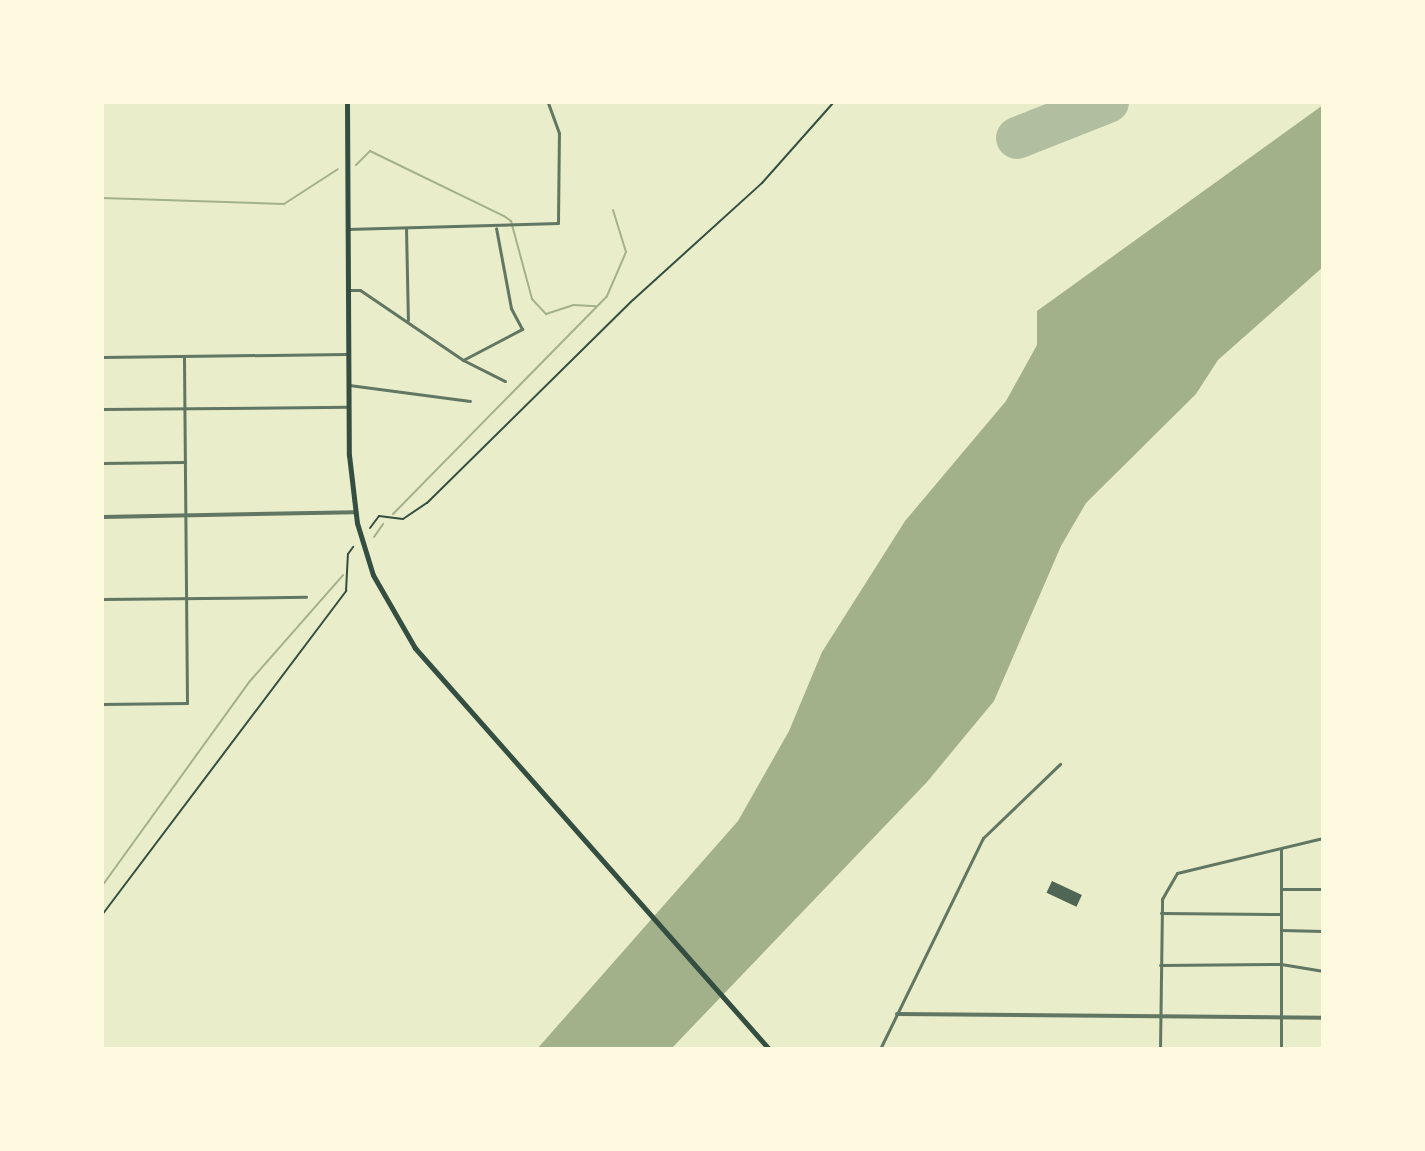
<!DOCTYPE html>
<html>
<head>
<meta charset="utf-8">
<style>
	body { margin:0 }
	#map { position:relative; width:1425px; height:1151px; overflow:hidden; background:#e9edc9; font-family:Overpass,sans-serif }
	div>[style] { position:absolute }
	.water>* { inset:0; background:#a3b18a }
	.stream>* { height:2px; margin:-1px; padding:0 1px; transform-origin:1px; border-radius:1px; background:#a3b18a }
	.runway>* { height:42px; margin:-21px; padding:0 21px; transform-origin:21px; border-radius:21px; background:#b2bea0 }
	.building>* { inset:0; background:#4f6655; transform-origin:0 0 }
	.path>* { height:2px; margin:-1px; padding:0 1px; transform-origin:1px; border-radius:1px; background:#344e41 }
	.minor>* { height:3px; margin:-1.5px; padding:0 1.5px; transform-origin:1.5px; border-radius:1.5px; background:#617663 }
	.tertiary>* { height:4px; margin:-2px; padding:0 2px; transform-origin:2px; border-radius:2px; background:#617663 }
	.trunk>* { height:5px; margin:-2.5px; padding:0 2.5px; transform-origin:2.5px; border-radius:2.5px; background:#344e41 }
	span { translate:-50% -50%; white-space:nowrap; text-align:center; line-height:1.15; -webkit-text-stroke:6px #fefae0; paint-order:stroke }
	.frame { position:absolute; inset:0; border:104px solid #fefae0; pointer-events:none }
</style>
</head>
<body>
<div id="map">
	<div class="water">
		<i style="clip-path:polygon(1323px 105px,1323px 267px,1218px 360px,1196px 394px,1086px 503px,1061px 546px,994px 701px,927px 782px,671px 1049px,537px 1049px,738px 821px,789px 731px,822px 652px,905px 521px,1006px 401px,1037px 345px,1037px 311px)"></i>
	</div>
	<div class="stream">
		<i style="left:356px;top:165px;width:20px;rotate:-45deg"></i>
		<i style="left:370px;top:151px;width:149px;rotate:25.9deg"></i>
		<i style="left:504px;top:216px;width:9px;rotate:36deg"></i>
		<i style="left:511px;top:221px;width:81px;rotate:74.9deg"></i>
		<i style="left:532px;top:299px;width:21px;rotate:47deg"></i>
		<i style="left:546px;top:314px;width:29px;rotate:-18deg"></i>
		<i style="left:574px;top:305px;width:22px;rotate:3deg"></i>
		<i style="left:102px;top:198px;width:182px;rotate:1.9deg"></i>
		<i style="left:284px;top:204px;width:64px;rotate:-32.9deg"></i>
		<i style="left:393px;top:514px;width:305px;rotate:-45.5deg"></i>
		<i style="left:607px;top:296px;width:48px;rotate:-66.6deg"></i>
		<i style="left:626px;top:252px;width:44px;rotate:-107.2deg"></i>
		<i style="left:374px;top:537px;width:16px;rotate:-55deg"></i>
		<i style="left:102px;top:886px;width:253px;rotate:-54.2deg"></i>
		<i style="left:250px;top:681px;width:141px;rotate:-48.7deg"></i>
	</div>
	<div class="runway">
		<i style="left:1017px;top:138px;width:98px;rotate:-21.6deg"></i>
	</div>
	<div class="building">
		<i style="left:1052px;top:881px;width:33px;height:13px;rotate:25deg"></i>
	</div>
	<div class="path">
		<i style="left:370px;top:528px;width:15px;rotate:-53deg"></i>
		<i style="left:379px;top:516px;width:24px;rotate:7deg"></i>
		<i style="left:403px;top:519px;width:29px;rotate:-34deg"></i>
		<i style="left:427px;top:503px;width:289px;rotate:-44.6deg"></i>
		<i style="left:633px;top:300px;width:174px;rotate:-42.2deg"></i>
		<i style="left:762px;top:183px;width:108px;rotate:-48.4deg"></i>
		<i style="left:102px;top:915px;width:406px;rotate:-53deg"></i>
		<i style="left:346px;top:591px;width:37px;rotate:-87deg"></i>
		<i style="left:348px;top:554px;width:9px;rotate:-54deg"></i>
	</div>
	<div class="minor">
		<i style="left:406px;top:228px;width:92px;rotate:88.8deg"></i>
		<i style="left:347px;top:229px;width:211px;rotate:-1.6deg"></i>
		<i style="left:558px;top:223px;width:90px;rotate:-89.4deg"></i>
		<i style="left:559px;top:133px;width:33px;rotate:-110deg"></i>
		<i style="left:348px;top:290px;width:12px"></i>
		<i style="left:360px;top:290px;width:125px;rotate:34.2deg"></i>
		<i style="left:463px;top:360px;width:47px;rotate:26.6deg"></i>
		<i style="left:102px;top:357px;width:244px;rotate:-0.7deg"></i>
		<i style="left:463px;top:360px;width:67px;rotate:-27.7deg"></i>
		<i style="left:522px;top:329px;width:24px;rotate:-118deg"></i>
		<i style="left:511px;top:308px;width:81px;rotate:-100.6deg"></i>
		<i style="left:349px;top:385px;width:122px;rotate:7.5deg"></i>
		<i style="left:102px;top:409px;width:247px;rotate:-0.5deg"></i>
		<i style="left:102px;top:463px;width:83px;rotate:-0.7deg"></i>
		<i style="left:102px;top:599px;width:204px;rotate:-0.6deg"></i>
		<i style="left:102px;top:704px;width:85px;rotate:-0.7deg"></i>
		<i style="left:187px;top:703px;width:347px;rotate:-90.5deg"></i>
		<i style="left:1281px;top:889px;width:42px"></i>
		<i style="left:1161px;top:913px;width:120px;rotate:0.5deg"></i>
		<i style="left:1281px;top:930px;width:42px;rotate:1.4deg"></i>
		<i style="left:1160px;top:965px;width:121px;rotate:-0.5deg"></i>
		<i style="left:1281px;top:964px;width:43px;rotate:9.5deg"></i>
		<i style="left:880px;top:1049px;width:235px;rotate:-64deg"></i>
		<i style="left:983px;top:838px;width:107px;rotate:-43.9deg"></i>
		<i style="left:1160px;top:1049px;width:150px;rotate:-89.2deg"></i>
		<i style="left:1162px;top:899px;width:30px;rotate:-60deg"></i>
		<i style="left:1177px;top:873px;width:150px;rotate:-13.5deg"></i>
		<i style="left:1281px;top:1049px;width:200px;rotate:-90deg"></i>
	</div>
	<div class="tertiary">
		<i style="left:102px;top:517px;width:253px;rotate:-1.1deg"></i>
		<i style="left:897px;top:1014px;width:426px;rotate:0.5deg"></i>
	</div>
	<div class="trunk">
		<i style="left:347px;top:102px;width:353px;rotate:89.7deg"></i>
		<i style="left:349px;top:455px;width:68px;rotate:83.3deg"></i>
		<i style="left:357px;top:523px;width:54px;rotate:72.9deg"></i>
		<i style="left:373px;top:575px;width:84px;rotate:60.1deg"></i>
		<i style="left:415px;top:648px;width:535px;rotate:48.56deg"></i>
	</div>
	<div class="frame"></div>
</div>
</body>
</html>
